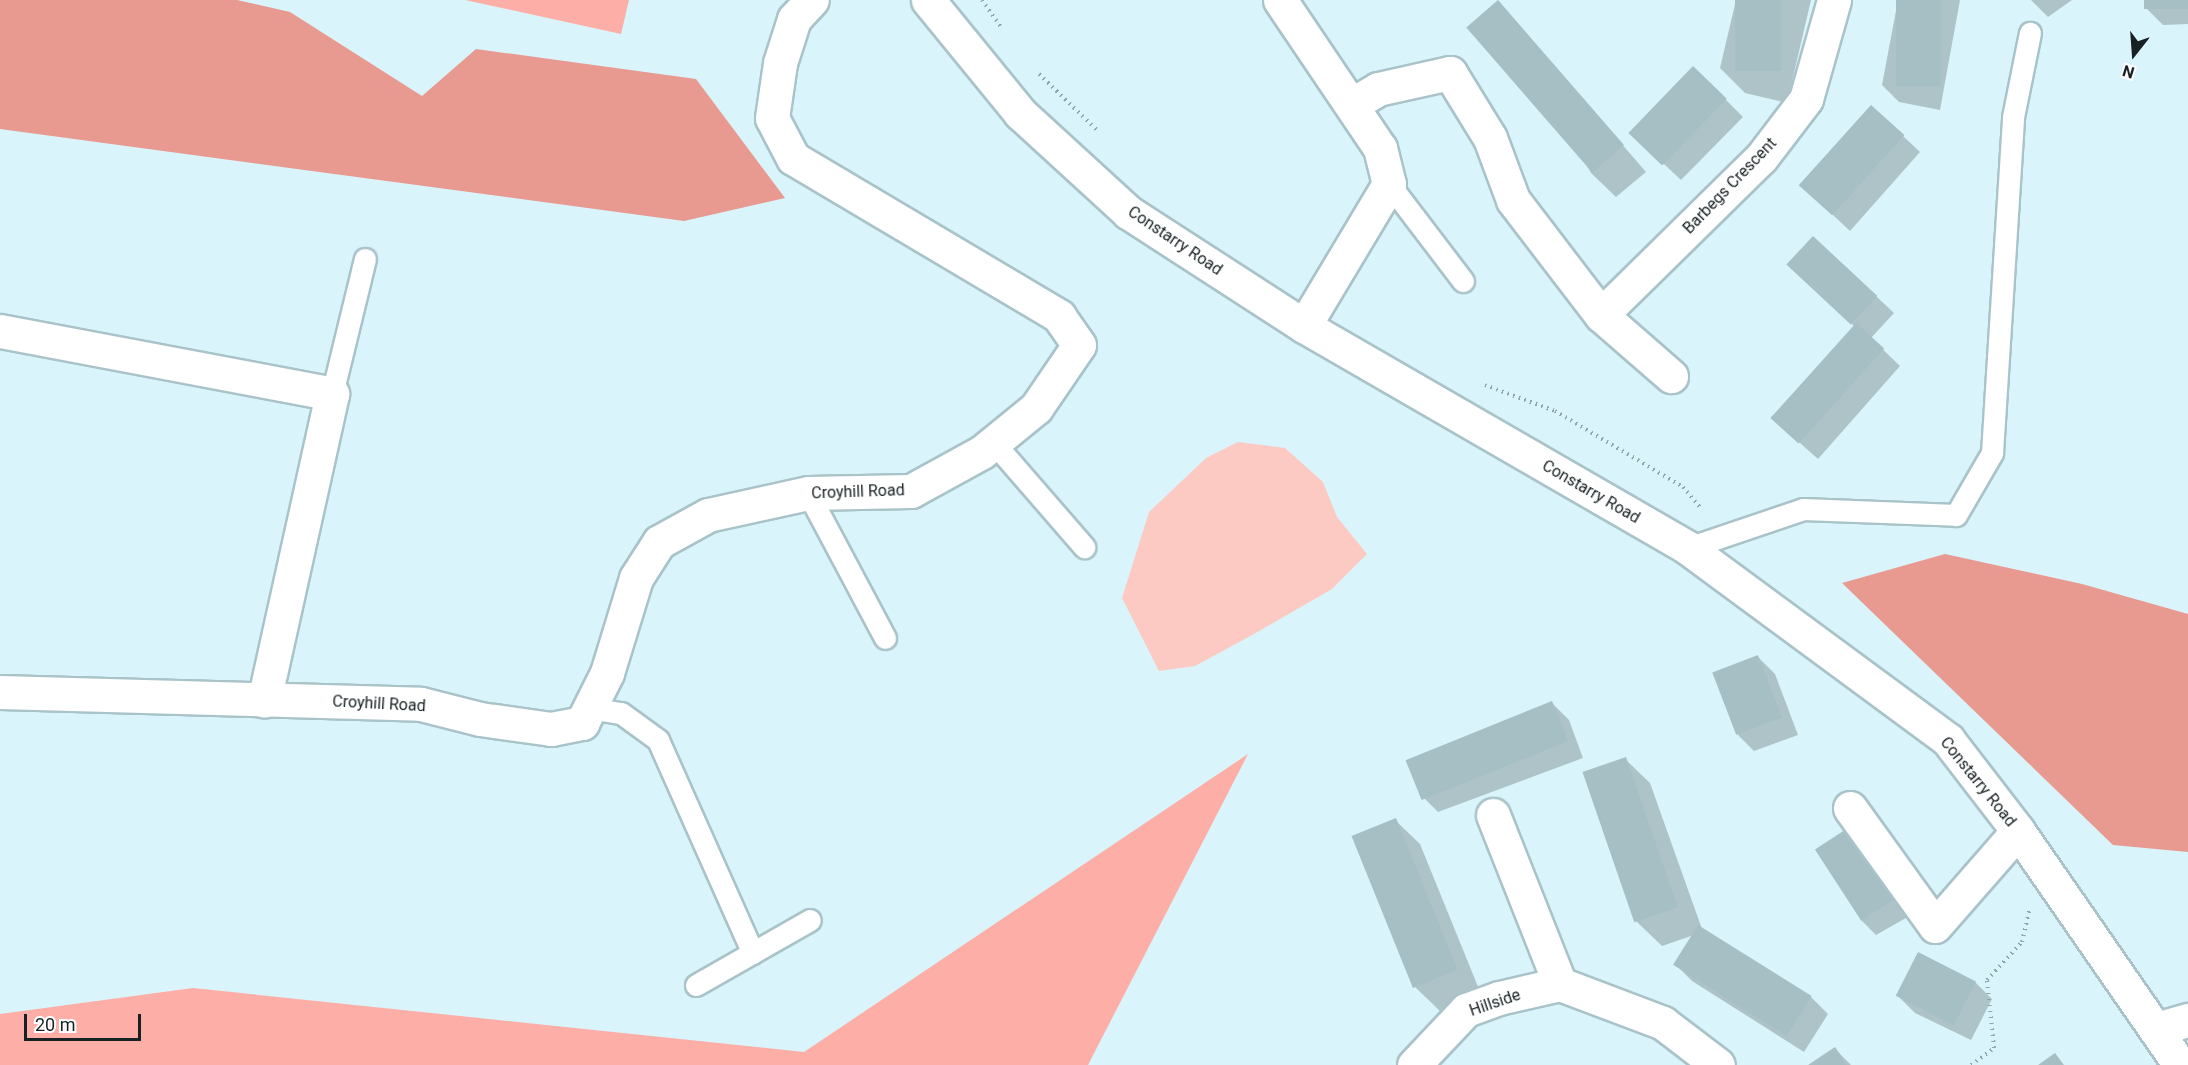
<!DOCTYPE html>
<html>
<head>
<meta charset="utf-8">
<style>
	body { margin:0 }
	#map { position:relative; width:2188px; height:1065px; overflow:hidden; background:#daf4fb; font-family:Roboto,sans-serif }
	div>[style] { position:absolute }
	.green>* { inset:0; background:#fdafa7 }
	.forest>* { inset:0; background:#e89990 }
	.water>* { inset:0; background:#fccac3 }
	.shadow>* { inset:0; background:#0003 }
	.building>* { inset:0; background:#a5bfc5; transform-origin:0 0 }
	.path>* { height:4px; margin-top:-2px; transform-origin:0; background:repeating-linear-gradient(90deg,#90a4a9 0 1.5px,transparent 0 6px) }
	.roads { filter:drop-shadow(2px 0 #a9c3c9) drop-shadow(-2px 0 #a9c3c9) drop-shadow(0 2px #a9c3c9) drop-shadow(0 -2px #a9c3c9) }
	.lane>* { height:21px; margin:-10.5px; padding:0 10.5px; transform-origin:10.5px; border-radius:10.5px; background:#fff }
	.street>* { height:33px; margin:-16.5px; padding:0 16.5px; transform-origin:16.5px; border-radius:16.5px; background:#fff }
	.secondary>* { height:33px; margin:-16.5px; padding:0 16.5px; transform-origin:16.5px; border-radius:16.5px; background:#fff }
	span { translate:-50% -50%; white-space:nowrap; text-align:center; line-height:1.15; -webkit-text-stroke:4.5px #fff; paint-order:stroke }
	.street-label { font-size:16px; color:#172023 }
	.north { position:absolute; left:2104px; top:24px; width:60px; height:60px; -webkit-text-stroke:4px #fff; paint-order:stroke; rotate:197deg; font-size:16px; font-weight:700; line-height:24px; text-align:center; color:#172023 }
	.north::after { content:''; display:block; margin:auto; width:21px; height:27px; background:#172023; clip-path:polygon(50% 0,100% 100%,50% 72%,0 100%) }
	.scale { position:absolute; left:24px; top:1014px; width:117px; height:27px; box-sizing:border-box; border:3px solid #172023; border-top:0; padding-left:8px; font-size:18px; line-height:21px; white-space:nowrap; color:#172023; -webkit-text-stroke:4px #fff; paint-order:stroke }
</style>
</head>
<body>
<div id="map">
	<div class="green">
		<i style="clip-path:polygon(465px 0,629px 0,621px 34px)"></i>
		<i style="clip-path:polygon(1248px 754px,1088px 1065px,0 1065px,0 1014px,193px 988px,804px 1052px)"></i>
	</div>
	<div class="forest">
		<i style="clip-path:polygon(0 0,237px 0,290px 12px,422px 96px,476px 49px,696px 79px,785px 198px,684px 221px,0 129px)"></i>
		<i style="clip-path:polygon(1945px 554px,2082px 584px,2188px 614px,2188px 852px,2113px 845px,1842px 583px)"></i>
	</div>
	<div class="water">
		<i style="clip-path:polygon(1238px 442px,1285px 448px,1323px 482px,1337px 517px,1367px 554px,1332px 589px,1254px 634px,1195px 666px,1159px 671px,1122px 598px,1149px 512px,1206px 458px)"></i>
	</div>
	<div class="shadow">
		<i style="clip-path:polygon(1736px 0,1811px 0,1787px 103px,1745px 93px,1720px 68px)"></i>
		<i style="clip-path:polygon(1898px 0,1960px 0,1940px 110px,1899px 102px,1882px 85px)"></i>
		<i style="clip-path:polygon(2031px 0,2072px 0,2048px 17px)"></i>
		<i style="clip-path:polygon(2146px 0,2188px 0,2188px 24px,2163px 25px,2146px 8px)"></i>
		<i style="clip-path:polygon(1498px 1px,1646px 172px,1616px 197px,1591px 173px)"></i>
		<i style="clip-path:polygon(1694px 68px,1743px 117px,1681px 180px,1648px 149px)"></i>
		<i style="clip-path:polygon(1903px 136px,1920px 152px,1850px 231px,1801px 185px)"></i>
		<i style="clip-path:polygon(1805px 281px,1877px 297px,1894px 313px,1871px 338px,1900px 366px,1818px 459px,1791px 435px,1855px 327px)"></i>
		<i style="clip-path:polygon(1758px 657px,1775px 674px,1798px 735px,1754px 751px,1738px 735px)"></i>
		<i style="clip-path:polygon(1552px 703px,1569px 720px,1583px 758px,1438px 812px,1421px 795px)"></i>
		<i style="clip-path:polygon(1625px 759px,1650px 783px,1702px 929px,1811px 997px,1828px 1014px,1804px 1052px,1692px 981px,1675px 964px,1694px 935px,1662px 946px,1637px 922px)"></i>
		<i style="clip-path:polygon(1395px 820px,1420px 844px,1481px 994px,1440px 1011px,1415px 987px)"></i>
		<i style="clip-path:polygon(1851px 828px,1913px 914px,1876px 935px,1860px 919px)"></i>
		<i style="clip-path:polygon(1975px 982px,1992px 999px,1971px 1040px,1915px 1013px,1898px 996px)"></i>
		<i style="clip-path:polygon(1835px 1049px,1851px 1065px,1811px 1065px)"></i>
	</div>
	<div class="building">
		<i style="left:1498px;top:0;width:192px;height:42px;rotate:49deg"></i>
		<i style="left:1735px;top:0;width:46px;height:71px"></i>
		<i style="left:1896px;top:0;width:45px;height:86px"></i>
		<i style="left:2144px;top:0;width:44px;height:9px"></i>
		<i style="left:1693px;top:66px;width:47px;height:93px;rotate:44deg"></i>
		<i style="left:1871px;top:105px;width:45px;height:108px;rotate:42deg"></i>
		<i style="left:1813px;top:236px;width:88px;height:39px;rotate:43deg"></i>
		<i style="left:1856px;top:323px;width:38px;height:128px;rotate:42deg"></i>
		<i style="left:1758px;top:655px;width:67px;height:49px;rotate:69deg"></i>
		<i style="left:1552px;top:701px;width:43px;height:158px;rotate:68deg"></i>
		<i style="left:1626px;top:757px;width:159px;height:46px;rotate:71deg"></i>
		<i style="left:1396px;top:818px;width:164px;height:48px;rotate:68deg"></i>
		<i style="left:1851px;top:826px;width:85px;height:43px;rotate:57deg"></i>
		<i style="left:1698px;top:925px;width:134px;height:47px;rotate:32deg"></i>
		<i style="left:1918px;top:952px;width:65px;height:49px;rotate:27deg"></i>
		<i style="clip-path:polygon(1835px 1047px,1847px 1065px,1808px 1065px)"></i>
		<i style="clip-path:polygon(2055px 1053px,2064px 1065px,2038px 1065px)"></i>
	</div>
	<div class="path">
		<i style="left:982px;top:0;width:35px;rotate:55deg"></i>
		<i style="left:1039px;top:74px;width:82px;rotate:44deg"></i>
		<i style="left:1485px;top:385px;width:75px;rotate:20.4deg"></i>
		<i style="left:1555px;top:411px;width:149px;rotate:30.7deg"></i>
		<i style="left:1683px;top:487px;width:30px;rotate:50deg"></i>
		<i style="left:1971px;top:1065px;width:29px;rotate:-36deg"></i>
		<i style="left:1994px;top:1048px;width:68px;rotate:-95.9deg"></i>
		<i style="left:1987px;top:980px;width:52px;rotate:-47.4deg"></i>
		<i style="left:2022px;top:942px;width:32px;rotate:-77deg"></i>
	</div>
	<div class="roads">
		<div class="lane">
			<i style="left:1389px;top:184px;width:122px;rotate:52.7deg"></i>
			<i style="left:332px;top:394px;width:139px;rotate:-76.3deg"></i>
			<i style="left:994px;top:443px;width:138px;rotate:49.1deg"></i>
			<i style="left:808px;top:493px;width:164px;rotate:62deg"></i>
			<i style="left:1688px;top:548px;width:121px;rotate:-18.7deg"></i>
			<i style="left:1803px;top:509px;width:153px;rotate:2.2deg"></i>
			<i style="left:1956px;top:515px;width:72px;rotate:-59.9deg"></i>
			<i style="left:1992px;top:453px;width:337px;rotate:-86.4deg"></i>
			<i style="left:2013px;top:117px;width:86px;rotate:-78.6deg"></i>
			<i style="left:589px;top:708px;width:32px;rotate:9deg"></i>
			<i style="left:621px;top:713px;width:46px;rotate:36.1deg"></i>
			<i style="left:658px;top:740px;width:233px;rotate:66deg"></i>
			<i style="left:696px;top:985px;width:131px;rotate:-29.7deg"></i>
		</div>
		<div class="street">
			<i style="left:1280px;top:0;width:179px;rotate:56deg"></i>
			<i style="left:1380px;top:148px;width:37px;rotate:76deg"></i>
			<i style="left:1389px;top:184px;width:165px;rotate:120.9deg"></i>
			<i style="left:1353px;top:104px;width:29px;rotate:-31deg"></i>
			<i style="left:1378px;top:89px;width:74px;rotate:-12.5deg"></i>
			<i style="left:1450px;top:73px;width:76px;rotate:58.4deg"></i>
			<i style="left:1490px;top:138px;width:66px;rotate:69.6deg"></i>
			<i style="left:1513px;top:200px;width:145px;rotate:52.6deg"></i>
			<i style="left:1601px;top:315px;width:93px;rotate:41.1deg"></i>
			<i style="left:1601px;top:315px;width:224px;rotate:-44.5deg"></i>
			<i style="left:1761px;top:158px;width:74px;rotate:-52.7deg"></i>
			<i style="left:1806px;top:99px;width:103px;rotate:-74.2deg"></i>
			<i style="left:0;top:331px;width:338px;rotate:10.7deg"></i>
			<i style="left:332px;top:394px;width:314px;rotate:102.5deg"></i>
			<i style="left:0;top:692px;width:421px;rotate:1.6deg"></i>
			<i style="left:421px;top:704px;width:61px;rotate:14.3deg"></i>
			<i style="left:480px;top:719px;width:72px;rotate:8deg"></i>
			<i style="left:551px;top:729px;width:32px;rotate:-11deg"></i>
			<i style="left:582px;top:723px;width:56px;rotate:-63.4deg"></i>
			<i style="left:607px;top:673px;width:99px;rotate:-73deg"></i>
			<i style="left:636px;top:578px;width:43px;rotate:-57.4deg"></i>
			<i style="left:659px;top:542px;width:56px;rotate:-28.9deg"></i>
			<i style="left:708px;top:515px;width:102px;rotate:-12.4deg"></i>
			<i style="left:808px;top:493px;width:103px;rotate:-1.1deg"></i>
			<i style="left:911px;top:491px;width:81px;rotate:-28.8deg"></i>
			<i style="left:982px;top:452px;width:70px;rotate:-39.2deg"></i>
			<i style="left:1036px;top:408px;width:76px;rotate:-55.7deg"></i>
			<i style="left:1079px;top:345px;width:35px;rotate:-125deg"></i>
			<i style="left:1059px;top:316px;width:309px;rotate:-149.3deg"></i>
			<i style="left:793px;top:158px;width:45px;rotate:-117.7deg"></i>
			<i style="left:772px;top:118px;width:56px;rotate:-81.7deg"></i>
			<i style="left:780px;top:63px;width:46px;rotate:-72.3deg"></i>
			<i style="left:794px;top:19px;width:26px;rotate:-47deg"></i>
			<i style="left:1850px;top:808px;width:145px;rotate:54.2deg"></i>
			<i style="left:1935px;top:926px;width:126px;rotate:-48.9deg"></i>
			<i style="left:1493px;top:815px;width:182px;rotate:68.4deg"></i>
			<i style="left:1560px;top:984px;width:110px;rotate:20.7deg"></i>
			<i style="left:1663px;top:1023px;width:69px;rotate:37.4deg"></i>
			<i style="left:2156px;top:1029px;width:33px;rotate:-16deg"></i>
			<i style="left:1414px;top:1065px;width:76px;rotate:-46.6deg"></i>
			<i style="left:1466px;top:1010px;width:35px;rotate:-20deg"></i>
			<i style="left:1499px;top:998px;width:63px;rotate:-12.9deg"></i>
		</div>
		<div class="secondary">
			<i style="left:928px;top:0;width:146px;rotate:50.8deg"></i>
			<i style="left:1020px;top:113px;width:147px;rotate:42.5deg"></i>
			<i style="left:1128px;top:212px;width:210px;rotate:32.9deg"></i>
			<i style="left:1304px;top:326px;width:444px;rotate:30deg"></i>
			<i style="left:1688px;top:548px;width:323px;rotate:36.4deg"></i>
			<i style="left:1948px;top:740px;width:115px;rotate:52.4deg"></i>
			<i style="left:2018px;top:831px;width:285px;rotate:55.3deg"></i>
		</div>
	</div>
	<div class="street-label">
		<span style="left:1730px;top:186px;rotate:-46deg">Barbegs Crescent</span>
		<span style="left:1175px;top:241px;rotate:34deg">Constarry Road</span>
		<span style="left:858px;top:492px;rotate:-2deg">Croyhill Road</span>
		<span style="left:1591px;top:492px;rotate:30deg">Constarry Road</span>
		<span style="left:379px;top:704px;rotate:3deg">Croyhill Road</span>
		<span style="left:1978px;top:782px;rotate:51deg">Constarry Road</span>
		<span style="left:1495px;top:1003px;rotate:-19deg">Hillside</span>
	</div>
	<div class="north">N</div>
	<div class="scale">20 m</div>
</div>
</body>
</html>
